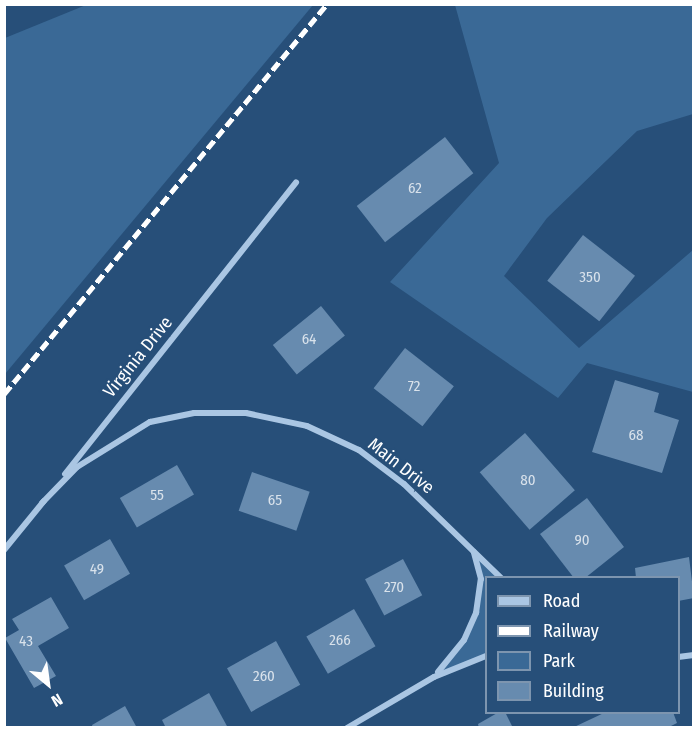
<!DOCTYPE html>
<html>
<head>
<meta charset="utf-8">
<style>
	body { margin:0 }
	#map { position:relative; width:698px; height:732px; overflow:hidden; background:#274f79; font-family:"Fira Sans Condensed",sans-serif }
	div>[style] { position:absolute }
	.green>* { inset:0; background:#3a6996 }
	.building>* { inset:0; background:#678baf; transform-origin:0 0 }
	.minor>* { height:6px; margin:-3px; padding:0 3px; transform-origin:3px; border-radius:3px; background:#aac6e3 }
	.rail>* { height:4.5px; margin-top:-2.25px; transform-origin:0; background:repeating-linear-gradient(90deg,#fff 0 10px,transparent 0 14.5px) }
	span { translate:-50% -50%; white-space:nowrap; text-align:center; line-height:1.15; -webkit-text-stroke:4.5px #274f79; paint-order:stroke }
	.number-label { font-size:15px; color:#d9e2eb }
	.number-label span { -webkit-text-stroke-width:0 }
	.street-label { font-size:18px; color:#fff }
	.frame { position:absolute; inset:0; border:6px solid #fff; pointer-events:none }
	.legend { position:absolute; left:485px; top:576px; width:195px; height:138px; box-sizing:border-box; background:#274f79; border:2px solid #7d95af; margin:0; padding:8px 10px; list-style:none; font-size:18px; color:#fff }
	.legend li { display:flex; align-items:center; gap:12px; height:30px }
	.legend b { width:30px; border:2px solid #7d95af }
	.north { position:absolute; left:18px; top:654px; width:60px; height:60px; -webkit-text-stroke:4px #274f79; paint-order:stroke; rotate:151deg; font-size:16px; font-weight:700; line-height:24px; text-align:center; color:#fff }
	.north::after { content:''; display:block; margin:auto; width:21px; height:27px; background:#fff; clip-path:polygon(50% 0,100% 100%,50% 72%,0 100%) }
</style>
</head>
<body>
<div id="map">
	<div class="green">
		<i style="clip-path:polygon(86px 5px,313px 5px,5px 374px,5px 38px)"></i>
		<i style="clip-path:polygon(455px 5px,693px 5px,693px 114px,637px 131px,547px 218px,504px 276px,579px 348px,693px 250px,693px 392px,587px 363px,558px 398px,390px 282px,499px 163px)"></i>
		<i style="clip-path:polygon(472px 549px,501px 577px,486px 578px,486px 656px,434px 677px,464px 640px,481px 591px)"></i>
	</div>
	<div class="building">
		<i style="left:445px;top:137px;width:46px;height:112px;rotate:52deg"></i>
		<i style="left:583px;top:235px;width:66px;height:58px;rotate:38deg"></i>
		<i style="left:321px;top:306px;width:38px;height:62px;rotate:51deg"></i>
		<i style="left:405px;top:348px;width:62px;height:51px;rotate:38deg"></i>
		<i style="clip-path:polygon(615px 380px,659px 393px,654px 412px,679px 420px,662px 473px,592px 452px)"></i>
		<i style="left:525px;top:433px;width:76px;height:60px;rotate:49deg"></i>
		<i style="left:177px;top:465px;width:34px;height:66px;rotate:60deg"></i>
		<i style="left:252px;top:472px;width:61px;height:41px;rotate:19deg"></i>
		<i style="clip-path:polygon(587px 498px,624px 547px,585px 578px,574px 578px,540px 534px)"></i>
		<i style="left:110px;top:539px;width:40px;height:53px;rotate:60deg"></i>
		<i style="clip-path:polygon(689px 557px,694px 598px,678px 601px,678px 578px,636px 578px,635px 568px)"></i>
		<i style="left:403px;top:559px;width:41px;height:43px;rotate:62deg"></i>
		<i style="clip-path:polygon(51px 597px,69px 628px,38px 646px,56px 676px,34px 688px,5px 638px,19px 630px,12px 619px)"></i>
		<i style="left:354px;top:609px;width:43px;height:55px;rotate:60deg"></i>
		<i style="left:276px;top:641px;width:50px;height:56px;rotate:61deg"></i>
		<i style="clip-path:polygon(209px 693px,228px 728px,166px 728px,162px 720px)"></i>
		<i style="clip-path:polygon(125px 706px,137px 728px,93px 728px,92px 725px)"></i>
		<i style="clip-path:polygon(499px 712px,505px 712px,513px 728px,479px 728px,478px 724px)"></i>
		<i style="clip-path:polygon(606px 712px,673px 712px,677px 723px,667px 728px,572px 728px)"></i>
	</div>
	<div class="minor">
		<i style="left:65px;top:474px;width:372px;rotate:-51.6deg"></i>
		<i style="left:42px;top:503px;width:50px;rotate:-45.8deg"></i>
		<i style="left:77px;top:467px;width:86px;rotate:-31.7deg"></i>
		<i style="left:150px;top:422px;width:45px;rotate:-11.6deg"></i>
		<i style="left:194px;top:413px;width:52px"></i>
		<i style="left:246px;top:413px;width:62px;rotate:12deg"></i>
		<i style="left:307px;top:426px;width:57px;rotate:24.8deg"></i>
		<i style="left:359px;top:450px;width:56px;rotate:37.1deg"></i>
		<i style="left:404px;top:484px;width:135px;rotate:44.1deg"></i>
		<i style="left:4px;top:550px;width:63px;rotate:-50.8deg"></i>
		<i style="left:678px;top:657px;width:16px;rotate:-7deg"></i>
		<i style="left:438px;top:672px;width:41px;rotate:-50.9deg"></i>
		<i style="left:464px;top:640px;width:30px;rotate:-66deg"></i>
		<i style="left:476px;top:613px;width:34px;rotate:-82deg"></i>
		<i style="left:481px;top:579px;width:28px;rotate:-105deg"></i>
		<i style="left:347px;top:728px;width:101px;rotate:-30.4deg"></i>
		<i style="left:434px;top:677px;width:56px;rotate:-22deg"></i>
	</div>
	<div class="rail">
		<i style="left:4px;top:394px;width:506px;rotate:-50.37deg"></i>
	</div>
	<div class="number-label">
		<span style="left:415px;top:189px">62</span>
		<span style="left:590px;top:278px">350</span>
		<span style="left:309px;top:340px">64</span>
		<span style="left:414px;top:387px">72</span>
		<span style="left:636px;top:436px">68</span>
		<span style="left:528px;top:481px">80</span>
		<span style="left:157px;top:496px">55</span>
		<span style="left:275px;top:501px">65</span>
		<span style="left:582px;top:541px">90</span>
		<span style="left:97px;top:570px">49</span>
		<span style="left:394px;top:588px">270</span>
		<span style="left:340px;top:641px">266</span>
		<span style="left:26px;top:642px">43</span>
		<span style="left:264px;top:677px">260</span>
	</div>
	<div class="street-label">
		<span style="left:138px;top:357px;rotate:-51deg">Virginia Drive</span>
		<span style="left:401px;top:466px;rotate:38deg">Main Drive</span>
	</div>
	<div class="frame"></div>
	<ul class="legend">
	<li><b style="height:8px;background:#aac6e3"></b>Road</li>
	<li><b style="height:8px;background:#fff"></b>Railway</li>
	<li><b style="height:16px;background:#3a6996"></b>Park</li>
	<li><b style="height:16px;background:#678baf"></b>Building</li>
	</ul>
	<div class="north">N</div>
</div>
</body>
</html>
